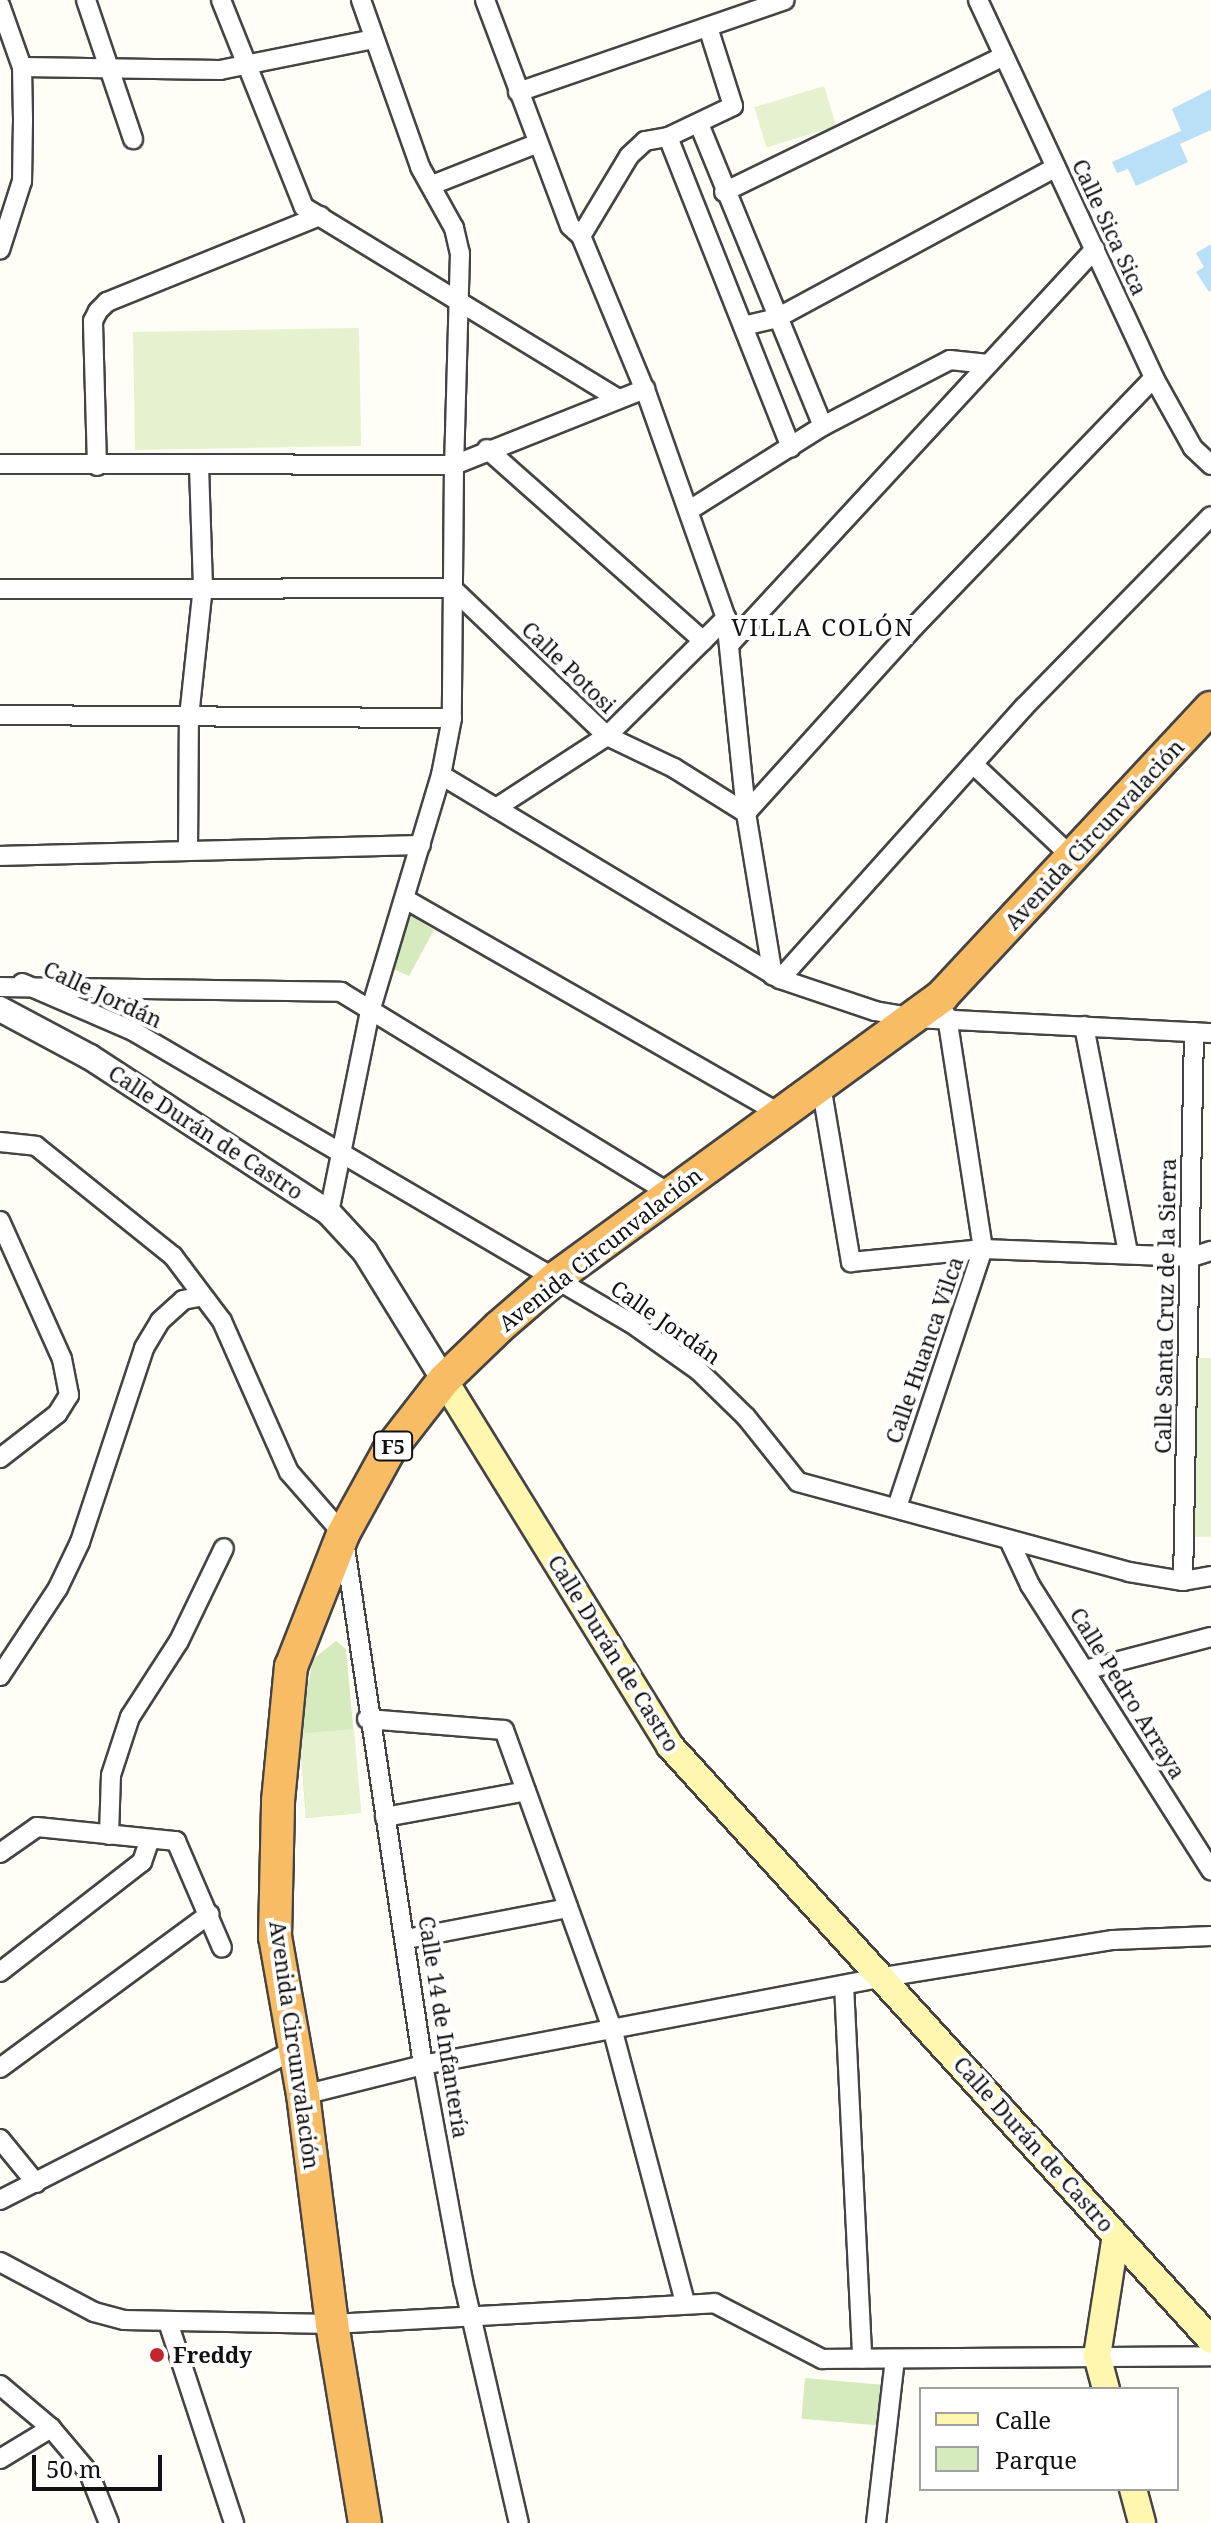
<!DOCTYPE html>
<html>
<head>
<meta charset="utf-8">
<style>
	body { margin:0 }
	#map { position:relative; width:1211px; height:2523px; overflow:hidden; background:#fffdf5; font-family:"Noto Serif",serif }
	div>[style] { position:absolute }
	.green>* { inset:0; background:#d5ebbd; transform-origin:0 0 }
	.pitch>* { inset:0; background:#e6f2cf; transform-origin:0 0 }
	.water>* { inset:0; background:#b9e0f7 }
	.roads { filter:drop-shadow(2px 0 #444) drop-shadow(-2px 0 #444) drop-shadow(0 2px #444) drop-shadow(0 -2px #444) }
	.minor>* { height:18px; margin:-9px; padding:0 9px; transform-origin:9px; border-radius:9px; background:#fff }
	.tertiary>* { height:24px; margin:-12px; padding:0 12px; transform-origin:12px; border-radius:12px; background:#fff }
	.secondary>* { height:26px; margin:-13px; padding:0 13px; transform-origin:13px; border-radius:13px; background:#fff6b0 }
	.trunk>* { height:32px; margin:-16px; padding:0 16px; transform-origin:16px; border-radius:16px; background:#f7bc64 }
	.dots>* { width:22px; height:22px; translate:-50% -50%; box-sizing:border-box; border:4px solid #fff; border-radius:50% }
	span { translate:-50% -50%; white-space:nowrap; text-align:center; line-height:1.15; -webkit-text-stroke:8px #fff; paint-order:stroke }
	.shield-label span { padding:2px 6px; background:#fff; border:2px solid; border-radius:6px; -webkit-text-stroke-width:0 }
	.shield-label { font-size:20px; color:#111; font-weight:700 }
	.street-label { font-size:22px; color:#111 }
	.poi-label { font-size:22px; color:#111; font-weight:700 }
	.left { translate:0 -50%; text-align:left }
	.neighbourhood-label { font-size:24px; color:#111; letter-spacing:2px }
	.legend { position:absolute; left:919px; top:2387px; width:260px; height:104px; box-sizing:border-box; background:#fff; border:2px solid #a0a0a0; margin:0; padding:10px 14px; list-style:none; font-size:24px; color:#111 }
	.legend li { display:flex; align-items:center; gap:16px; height:40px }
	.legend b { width:40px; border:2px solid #a0a0a0 }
	.scale { position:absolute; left:32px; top:2455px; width:130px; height:36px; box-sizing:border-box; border:4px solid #111; border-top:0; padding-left:10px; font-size:24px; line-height:28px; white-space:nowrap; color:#111; -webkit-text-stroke:6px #fff; paint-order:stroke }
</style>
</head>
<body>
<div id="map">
	<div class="green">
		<i style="clip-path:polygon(409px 913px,434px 930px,409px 976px,393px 969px)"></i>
		<i style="clip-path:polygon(336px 1641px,346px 1649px,361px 1813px,306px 1818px,299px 1733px,313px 1659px)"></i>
		<i style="left:805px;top:2378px;width:77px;height:41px;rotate:5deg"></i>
	</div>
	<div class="pitch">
		<i style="left:824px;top:86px;width:42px;height:73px;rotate:73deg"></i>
		<i style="left:359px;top:328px;width:118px;height:226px;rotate:89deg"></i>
		<i style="left:1211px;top:1358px;width:179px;height:16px;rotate:90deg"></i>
		<i style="left:354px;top:1729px;width:84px;height:55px;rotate:85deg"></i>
	</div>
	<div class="water">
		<i style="clip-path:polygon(1211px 89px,1211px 130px,1180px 144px,1188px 162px,1136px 186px,1128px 169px,1117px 173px,1112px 162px,1181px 131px,1172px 109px)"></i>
		<i style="clip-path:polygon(1211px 244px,1211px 291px,1209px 292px,1196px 272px,1204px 267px,1196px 253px)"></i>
	</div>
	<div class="roads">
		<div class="minor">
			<i style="left:86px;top:0;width:147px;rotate:71.3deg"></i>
			<i style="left:221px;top:0;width:223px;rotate:68.2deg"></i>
			<i style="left:304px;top:207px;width:367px;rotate:31.4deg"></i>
			<i style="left:361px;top:0;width:177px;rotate:70.5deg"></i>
			<i style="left:420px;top:167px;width:70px;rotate:60.9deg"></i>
			<i style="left:454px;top:228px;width:26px;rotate:77deg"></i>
			<i style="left:460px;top:253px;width:212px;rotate:91.6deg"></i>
			<i style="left:454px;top:465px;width:206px;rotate:-21.7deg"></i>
			<i style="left:485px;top:0;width:241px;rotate:69.4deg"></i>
			<i style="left:570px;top:226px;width:15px;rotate:42deg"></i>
			<i style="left:581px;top:236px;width:172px;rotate:67.5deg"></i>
			<i style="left:647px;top:395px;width:237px;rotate:70.5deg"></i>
			<i style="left:726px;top:618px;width:196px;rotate:84.1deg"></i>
			<i style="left:746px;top:813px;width:165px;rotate:80.6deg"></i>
			<i style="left:978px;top:0;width:417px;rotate:65deg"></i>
			<i style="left:1154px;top:378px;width:80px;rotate:60.9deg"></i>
			<i style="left:1193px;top:448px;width:25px;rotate:43deg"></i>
			<i style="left:0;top:5px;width:66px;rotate:70.5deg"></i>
			<i style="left:22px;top:67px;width:53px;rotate:88.9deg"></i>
			<i style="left:23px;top:120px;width:61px;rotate:90.9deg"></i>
			<i style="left:22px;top:181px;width:72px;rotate:107.7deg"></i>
			<i style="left:22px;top:67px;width:198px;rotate:0.9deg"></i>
			<i style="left:220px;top:70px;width:157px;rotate:-11.4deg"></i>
			<i style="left:518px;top:92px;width:282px;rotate:-19deg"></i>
			<i style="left:699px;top:124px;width:326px;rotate:67.7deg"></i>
			<i style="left:668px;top:137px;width:334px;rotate:68.4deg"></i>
			<i style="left:432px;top:185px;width:114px;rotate:-21.6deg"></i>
			<i style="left:724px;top:192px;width:311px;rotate:-25.9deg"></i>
			<i style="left:581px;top:236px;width:93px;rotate:-59deg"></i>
			<i style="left:629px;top:156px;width:22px;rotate:-43deg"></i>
			<i style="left:645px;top:141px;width:23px;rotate:-10deg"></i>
			<i style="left:668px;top:137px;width:72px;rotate:-25.5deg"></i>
			<i style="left:733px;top:106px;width:83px;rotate:-107.6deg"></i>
			<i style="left:743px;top:326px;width:35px;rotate:-13deg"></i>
			<i style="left:777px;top:318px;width:317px;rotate:-28.4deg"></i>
			<i style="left:487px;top:449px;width:289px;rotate:41.6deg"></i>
			<i style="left:0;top:464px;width:454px;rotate:0.1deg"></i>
			<i style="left:454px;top:465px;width:253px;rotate:90.5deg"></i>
			<i style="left:452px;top:718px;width:58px;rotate:100.9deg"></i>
			<i style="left:441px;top:775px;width:246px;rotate:106.7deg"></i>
			<i style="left:370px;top:1011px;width:206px;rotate:101.5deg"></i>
			<i style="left:97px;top:466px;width:145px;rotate:-91.6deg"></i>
			<i style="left:93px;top:321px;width:11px;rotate:-63deg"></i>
			<i style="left:98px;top:311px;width:13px;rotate:-45deg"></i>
			<i style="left:107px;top:302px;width:230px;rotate:-22deg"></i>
			<i style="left:691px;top:509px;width:156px;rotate:-32.2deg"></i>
			<i style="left:823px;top:426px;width:143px;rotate:-27.5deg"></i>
			<i style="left:950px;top:360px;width:36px;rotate:6deg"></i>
			<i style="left:0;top:589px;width:452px;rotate:-0.1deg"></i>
			<i style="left:452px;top:588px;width:214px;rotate:43.7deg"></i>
			<i style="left:607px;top:736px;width:74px;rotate:25.5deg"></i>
			<i style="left:674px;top:768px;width:85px;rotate:32deg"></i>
			<i style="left:746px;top:813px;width:251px;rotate:-47.9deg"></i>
			<i style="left:914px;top:627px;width:346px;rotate:-46.1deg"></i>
			<i style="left:730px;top:644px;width:538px;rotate:-47.26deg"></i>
			<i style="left:0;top:715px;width:452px;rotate:0.4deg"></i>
			<i style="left:973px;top:764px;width:139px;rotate:43.2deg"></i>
			<i style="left:441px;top:775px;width:396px;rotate:31deg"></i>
			<i style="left:780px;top:979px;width:100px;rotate:18.6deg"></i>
			<i style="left:875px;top:1011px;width:40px;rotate:10deg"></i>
			<i style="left:914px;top:1018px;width:297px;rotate:2.9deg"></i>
			<i style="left:496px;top:808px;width:132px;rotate:-33deg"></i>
			<i style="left:607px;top:736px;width:168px;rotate:-44.8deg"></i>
			<i style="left:188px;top:851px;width:134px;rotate:-89.6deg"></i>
			<i style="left:189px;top:717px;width:131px;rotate:-83.9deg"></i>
			<i style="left:203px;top:587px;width:123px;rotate:-91.9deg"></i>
			<i style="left:0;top:856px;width:421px;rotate:-1.5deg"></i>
			<i style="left:405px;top:899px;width:433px;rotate:29.8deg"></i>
			<i style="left:780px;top:979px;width:365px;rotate:-48.1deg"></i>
			<i style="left:1024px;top:707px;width:267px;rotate:-45.6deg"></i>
			<i style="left:22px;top:983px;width:121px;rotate:23.4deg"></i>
			<i style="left:133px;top:1031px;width:577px;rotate:30.39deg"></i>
			<i style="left:631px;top:1323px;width:83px;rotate:35.2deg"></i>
			<i style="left:699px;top:1371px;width:66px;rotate:44.4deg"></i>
			<i style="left:746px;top:1417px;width:83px;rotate:51.3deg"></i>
			<i style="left:798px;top:1482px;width:343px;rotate:15.2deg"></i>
			<i style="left:1129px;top:1572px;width:55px;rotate:9.5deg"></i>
			<i style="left:1183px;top:1581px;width:28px;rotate:-10deg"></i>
			<i style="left:0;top:987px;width:341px;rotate:0.8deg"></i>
			<i style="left:341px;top:992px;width:386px;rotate:31.5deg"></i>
			<i style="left:1084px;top:1026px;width:230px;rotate:79deg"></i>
			<i style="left:821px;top:1085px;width:180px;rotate:80.4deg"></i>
			<i style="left:851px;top:1262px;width:133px;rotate:-5.6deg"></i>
			<i style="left:983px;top:1249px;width:209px;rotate:2.2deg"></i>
			<i style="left:1192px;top:1257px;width:20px;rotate:-18deg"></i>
			<i style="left:0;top:1142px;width:36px;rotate:6deg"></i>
			<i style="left:36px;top:1146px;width:176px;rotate:38.8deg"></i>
			<i style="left:173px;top:1256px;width:81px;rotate:53deg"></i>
			<i style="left:222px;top:1321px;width:165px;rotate:66.1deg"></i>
			<i style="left:289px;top:1472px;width:82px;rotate:48.9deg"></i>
			<i style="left:343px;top:1534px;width:537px;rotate:81.43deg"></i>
			<i style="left:423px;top:2065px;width:220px;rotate:79.5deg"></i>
			<i style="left:463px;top:2281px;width:248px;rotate:77deg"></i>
			<i style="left:0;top:1221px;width:151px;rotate:65.8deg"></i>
			<i style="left:62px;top:1359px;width:37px;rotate:79deg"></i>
			<i style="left:69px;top:1395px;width:22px;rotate:122deg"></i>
			<i style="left:57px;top:1414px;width:72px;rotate:142.3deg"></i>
			<i style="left:897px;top:1507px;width:272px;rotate:-71.6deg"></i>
			<i style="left:983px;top:1249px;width:236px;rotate:-98.8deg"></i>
			<i style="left:1009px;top:1540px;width:50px;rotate:65deg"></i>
			<i style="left:1030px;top:1585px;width:338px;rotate:57.6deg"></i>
			<i style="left:1183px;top:1581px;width:549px;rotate:-88.85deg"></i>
			<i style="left:1085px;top:1670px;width:130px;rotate:-14.7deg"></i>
			<i style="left:0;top:1676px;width:105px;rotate:-56.6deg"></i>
			<i style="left:58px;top:1588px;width:51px;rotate:-64.4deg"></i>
			<i style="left:80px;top:1542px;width:204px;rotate:-71.7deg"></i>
			<i style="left:144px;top:1348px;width:31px;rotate:-59deg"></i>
			<i style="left:160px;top:1321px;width:31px;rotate:-42deg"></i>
			<i style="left:183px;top:1300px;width:20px;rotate:-11deg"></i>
			<i style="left:367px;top:1719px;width:137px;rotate:4.6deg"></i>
			<i style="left:504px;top:1730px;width:317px;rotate:70.1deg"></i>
			<i style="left:612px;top:2028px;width:285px;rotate:75.1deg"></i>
			<i style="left:385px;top:1817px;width:143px;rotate:-10.4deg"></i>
			<i style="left:109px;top:1835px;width:60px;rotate:-88.1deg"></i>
			<i style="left:111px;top:1775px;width:61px;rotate:-71.9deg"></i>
			<i style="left:130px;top:1717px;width:90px;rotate:-57.2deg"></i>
			<i style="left:179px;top:1641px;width:103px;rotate:-64.2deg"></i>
			<i style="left:0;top:1853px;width:45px;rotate:-35.1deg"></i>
			<i style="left:37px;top:1827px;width:140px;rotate:5.8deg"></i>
			<i style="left:176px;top:1841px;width:116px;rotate:66.7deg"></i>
			<i style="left:407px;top:1939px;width:164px;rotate:-10.9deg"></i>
			<i style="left:0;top:1972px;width:180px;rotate:-37.8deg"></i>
			<i style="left:142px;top:1862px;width:24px;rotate:-71deg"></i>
			<i style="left:844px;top:1985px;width:374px;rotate:87.2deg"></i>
			<i style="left:0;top:2068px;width:260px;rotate:-36.3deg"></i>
			<i style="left:303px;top:2095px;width:124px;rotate:-14deg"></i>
			<i style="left:423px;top:2065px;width:469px;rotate:-10.8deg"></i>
			<i style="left:884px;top:1977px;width:232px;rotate:-9.2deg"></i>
			<i style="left:1113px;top:1940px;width:98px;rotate:-2.3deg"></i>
			<i style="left:0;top:2139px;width:57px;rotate:50.7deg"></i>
			<i style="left:0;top:2200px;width:330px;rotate:-27deg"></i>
			<i style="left:0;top:2262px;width:106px;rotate:28deg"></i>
			<i style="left:94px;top:2312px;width:31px;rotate:15deg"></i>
			<i style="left:124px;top:2320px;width:208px;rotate:1.1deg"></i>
			<i style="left:332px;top:2324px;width:383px;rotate:-3.1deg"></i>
			<i style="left:714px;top:2303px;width:122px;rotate:27.4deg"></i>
			<i style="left:822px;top:2359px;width:389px;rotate:-0.4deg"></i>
			<i style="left:168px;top:2322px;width:212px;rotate:71.8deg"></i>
			<i style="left:0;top:2385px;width:67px;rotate:40.1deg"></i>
			<i style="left:51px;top:2428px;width:59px;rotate:49.8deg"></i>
			<i style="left:89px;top:2473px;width:54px;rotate:68.2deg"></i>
			<i style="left:0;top:2459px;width:60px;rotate:-31.3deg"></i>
			<i style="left:876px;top:2523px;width:165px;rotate:-83.4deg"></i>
		</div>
		<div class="tertiary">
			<i style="left:0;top:1009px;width:102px;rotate:28.1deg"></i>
			<i style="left:90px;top:1057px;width:285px;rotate:33.1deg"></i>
			<i style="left:329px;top:1213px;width:53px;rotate:47.3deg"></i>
			<i style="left:365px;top:1252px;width:150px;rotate:58.3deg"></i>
		</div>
		<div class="secondary">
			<i style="left:444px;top:1380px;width:430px;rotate:58.3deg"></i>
			<i style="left:670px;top:1746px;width:803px;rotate:47.67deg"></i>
			<i style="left:1106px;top:2389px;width:34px;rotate:-105deg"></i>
			<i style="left:1097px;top:2356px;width:122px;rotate:-81.1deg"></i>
			<i style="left:1133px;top:2489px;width:35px;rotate:75deg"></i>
		</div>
		<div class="trunk">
			<i style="left:365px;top:2523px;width:202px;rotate:-99.4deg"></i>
			<i style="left:332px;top:2324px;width:231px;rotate:-97.2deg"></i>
			<i style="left:303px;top:2095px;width:160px;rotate:-100deg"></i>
			<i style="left:275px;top:1937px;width:136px;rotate:-88.7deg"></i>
			<i style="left:278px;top:1801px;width:135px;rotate:-84.5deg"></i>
			<i style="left:291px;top:1667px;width:143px;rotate:-68.6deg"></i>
			<i style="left:343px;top:1534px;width:94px;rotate:-61.2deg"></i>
			<i style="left:388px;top:1452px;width:91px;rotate:-52.1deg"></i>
			<i style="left:444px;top:1380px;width:76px;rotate:-43.9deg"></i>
			<i style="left:499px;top:1327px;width:77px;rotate:-40.8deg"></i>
			<i style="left:557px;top:1277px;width:477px;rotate:-36.1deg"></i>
			<i style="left:942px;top:996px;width:394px;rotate:-47deg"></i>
		</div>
	</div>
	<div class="dots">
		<i style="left:157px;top:2355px;background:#c4262e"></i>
	</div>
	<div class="shield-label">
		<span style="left:393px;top:1446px">F5</span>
	</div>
	<div class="street-label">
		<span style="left:1110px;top:227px;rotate:65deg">Calle Sica Sica</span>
		<span style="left:569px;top:667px;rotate:44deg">Calle Potosi</span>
		<span style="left:1094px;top:834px;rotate:-47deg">Avenida Circunvalación</span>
		<span style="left:103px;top:994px;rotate:25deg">Calle Jordán</span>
		<span style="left:206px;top:1132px;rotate:33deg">Calle Durán de Castro</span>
		<span style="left:600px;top:1249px;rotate:-38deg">Avenida Circunvalación</span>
		<span style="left:1165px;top:1306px;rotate:-89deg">Calle Santa Cruz de la Sierra</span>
		<span style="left:666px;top:1322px;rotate:35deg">Calle Jordán</span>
		<span style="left:924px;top:1350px;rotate:-71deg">Calle Huanca Vilca</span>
		<span style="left:614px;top:1653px;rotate:58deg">Calle Durán de Castro</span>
		<span style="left:1128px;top:1693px;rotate:58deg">Calle Pedro Arraya</span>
		<span style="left:444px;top:2027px;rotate:81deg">Calle 14 de Infantería</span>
		<span style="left:295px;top:2045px;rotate:82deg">Avenida Circunvalación</span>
		<span style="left:1034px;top:2144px;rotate:48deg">Calle Durán de Castro</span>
	</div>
	<div class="poi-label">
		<span class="left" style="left:173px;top:2355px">Freddy</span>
	</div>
	<div class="neighbourhood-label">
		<span style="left:823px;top:627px">VILLA COLÓN</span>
	</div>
	<ul class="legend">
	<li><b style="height:10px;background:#fff6b0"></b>Calle</li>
	<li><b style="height:22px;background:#d5ebbd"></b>Parque</li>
	</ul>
	<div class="scale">50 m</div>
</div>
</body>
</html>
